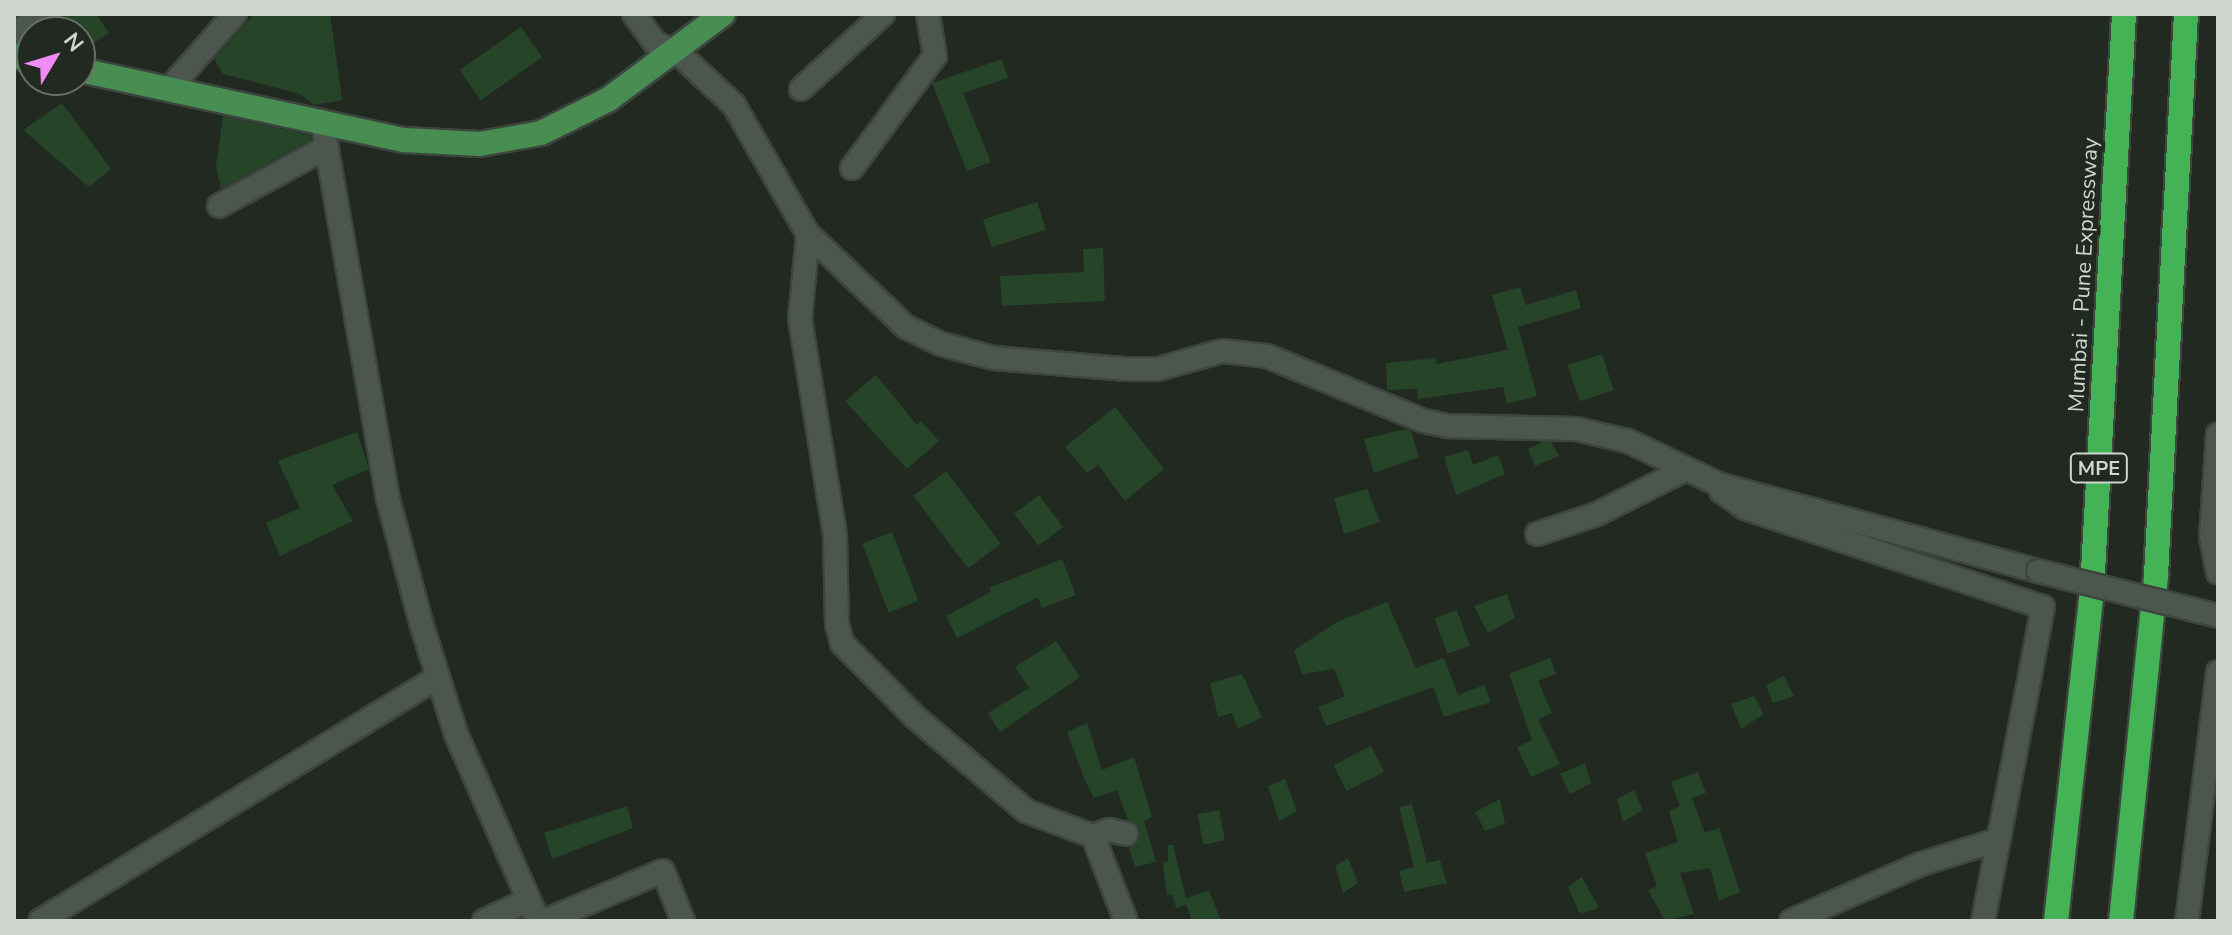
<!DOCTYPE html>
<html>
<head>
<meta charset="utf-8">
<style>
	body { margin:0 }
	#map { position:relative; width:2232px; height:935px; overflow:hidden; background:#212921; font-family:"Nunito Sans",sans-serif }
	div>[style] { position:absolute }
	.building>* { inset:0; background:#264428; transform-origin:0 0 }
	.roads { filter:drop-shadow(2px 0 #3d453e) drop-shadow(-2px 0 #3d453e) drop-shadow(0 2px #3d453e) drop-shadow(0 -2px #3d453e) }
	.minor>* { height:22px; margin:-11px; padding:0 11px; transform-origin:11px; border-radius:11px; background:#4d564e }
	.major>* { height:24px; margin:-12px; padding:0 12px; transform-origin:12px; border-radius:12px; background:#488e52 }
	.highway>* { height:24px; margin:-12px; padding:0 12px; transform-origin:12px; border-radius:12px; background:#44b355 }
	.bridges { filter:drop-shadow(2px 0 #3d453e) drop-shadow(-2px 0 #3d453e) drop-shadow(0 2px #3d453e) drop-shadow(0 -2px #3d453e) }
	.minor-bridge>* { height:22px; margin:-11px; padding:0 11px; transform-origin:11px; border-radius:11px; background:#4d564e }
	span { translate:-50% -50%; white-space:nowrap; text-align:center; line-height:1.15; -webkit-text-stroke:8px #212921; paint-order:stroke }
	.shield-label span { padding:2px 6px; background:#212921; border:2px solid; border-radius:6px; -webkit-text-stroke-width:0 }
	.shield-label { font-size:20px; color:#d0d5d0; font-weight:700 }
	.street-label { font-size:22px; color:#d0d5d0 }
	.frame { position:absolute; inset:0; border:16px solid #d0d5d0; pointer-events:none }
	.north { position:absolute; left:16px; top:16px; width:80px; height:80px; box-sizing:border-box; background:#212921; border:2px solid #676e67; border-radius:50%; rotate:52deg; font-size:22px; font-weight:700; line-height:32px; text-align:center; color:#d0d5d0 }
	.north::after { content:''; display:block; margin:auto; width:28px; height:36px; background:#f28af3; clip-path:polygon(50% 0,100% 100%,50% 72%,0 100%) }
</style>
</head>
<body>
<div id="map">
	<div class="building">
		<i style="clip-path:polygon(55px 14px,96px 14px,109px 33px,88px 47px,80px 32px,73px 26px,66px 31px)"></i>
		<i style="clip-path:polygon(254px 14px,330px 14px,342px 100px,314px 105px,300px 94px,223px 74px,214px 59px)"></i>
		<i style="left:521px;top:27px;width:37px;height:75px;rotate:55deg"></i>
		<i style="clip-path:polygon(1002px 59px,1008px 78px,963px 93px,991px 162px,967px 171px,932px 83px)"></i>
		<i style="clip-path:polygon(62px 103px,111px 169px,89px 187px,23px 130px)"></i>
		<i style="clip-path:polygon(223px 116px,310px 135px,311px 140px,221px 189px,216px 166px)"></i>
		<i style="left:1037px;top:202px;width:29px;height:57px;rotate:72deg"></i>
		<i style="clip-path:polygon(1103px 248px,1105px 301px,1002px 306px,1000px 276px,1084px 272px,1083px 249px)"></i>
		<i style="clip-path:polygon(1520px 287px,1526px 305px,1576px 290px,1581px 308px,1518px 327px,1537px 396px,1507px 404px,1503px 387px,1418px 399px,1417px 389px,1387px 390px,1386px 363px,1435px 358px,1436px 364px,1508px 350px,1492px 295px)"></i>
		<i style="left:1602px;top:354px;width:38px;height:36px;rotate:72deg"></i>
		<i style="clip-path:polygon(876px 375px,917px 425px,921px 421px,939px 441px,907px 469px,845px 401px)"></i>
		<i style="clip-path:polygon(1115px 407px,1164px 469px,1125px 501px,1098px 465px,1087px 473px,1065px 447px)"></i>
		<i style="clip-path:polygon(1406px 429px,1411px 431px,1419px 457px,1374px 473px,1364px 439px)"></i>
		<i style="clip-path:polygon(357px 432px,369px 469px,332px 485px,353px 521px,280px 556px,266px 523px,300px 508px,278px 461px)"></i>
		<i style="clip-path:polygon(1543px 442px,1551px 442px,1559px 456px,1535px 466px,1528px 449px)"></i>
		<i style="clip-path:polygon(1468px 450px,1473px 465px,1498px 455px,1505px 474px,1456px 495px,1444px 457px)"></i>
		<i style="left:946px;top:471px;width:91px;height:41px;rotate:53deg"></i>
		<i style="clip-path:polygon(1367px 489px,1380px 522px,1344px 534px,1334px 498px)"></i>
		<i style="left:1039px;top:495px;width:40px;height:31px;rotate:53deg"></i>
		<i style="left:892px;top:532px;width:74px;height:32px;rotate:69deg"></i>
		<i style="clip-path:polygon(1062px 559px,1076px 595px,1042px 608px,1038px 597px,957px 638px,946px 616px,991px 592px,989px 588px)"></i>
		<i style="clip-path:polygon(1507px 594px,1515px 618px,1488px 633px,1474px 606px)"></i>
		<i style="clip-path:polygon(1387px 602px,1416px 668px,1444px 658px,1458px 695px,1484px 685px,1491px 702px,1444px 717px,1433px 687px,1326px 726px,1318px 707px,1345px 696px,1334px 669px,1302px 674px,1294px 650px,1339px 621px)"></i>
		<i style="left:1457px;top:610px;width:38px;height:24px;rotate:70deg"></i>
		<i style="clip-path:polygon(1056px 641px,1080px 677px,1000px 732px,988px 713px,1029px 688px,1015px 667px)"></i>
		<i style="clip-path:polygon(1550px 658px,1556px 674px,1538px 681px,1552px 713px,1538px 719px,1560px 764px,1531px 777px,1517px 747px,1532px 740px,1509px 674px)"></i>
		<i style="clip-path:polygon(1242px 674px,1262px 717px,1238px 729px,1232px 713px,1218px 717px,1210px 683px)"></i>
		<i style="clip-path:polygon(1784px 676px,1794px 696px,1773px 703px,1766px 685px)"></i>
		<i style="clip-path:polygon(1754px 696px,1764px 714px,1741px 729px,1731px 704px)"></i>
		<i style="clip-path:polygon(1087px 723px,1102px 770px,1134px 757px,1152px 817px,1144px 821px,1156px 862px,1135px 867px,1129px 848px,1138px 843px,1140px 829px,1128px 820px,1117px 790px,1094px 798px,1084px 778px,1067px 732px)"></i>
		<i style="left:1371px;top:746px;width:29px;height:42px;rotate:63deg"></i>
		<i style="clip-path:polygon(1585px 763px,1591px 783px,1570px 794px,1560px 774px)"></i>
		<i style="clip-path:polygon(1698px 772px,1706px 793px,1692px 798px,1705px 833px,1719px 828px,1740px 892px,1719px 901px,1710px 868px,1680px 873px,1694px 914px,1665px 921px,1648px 890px,1657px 886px,1645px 853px,1678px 842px,1669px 811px,1680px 806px,1671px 782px)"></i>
		<i style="clip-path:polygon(1285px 779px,1297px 811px,1279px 821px,1268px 786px)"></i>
		<i style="clip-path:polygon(1634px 790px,1643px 810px,1623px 822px,1617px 799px)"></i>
		<i style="clip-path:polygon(1500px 799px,1505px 824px,1485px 831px,1475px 812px)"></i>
		<i style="clip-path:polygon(1412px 804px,1427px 863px,1440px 860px,1447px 883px,1404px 892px,1399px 871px,1414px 867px,1399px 807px)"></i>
		<i style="clip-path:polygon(627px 806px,633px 828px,552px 859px,544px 833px)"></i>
		<i style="left:1219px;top:810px;width:31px;height:22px;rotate:79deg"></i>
		<i style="clip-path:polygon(1168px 845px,1173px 845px,1186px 899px,1209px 890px,1221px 921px,1192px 921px,1186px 905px,1176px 908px,1172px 894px,1167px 896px,1163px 863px,1168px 861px)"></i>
		<i style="clip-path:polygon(1348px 858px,1358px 883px,1343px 893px,1335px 866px)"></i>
		<i style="clip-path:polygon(1582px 877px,1599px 908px,1580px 914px,1568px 887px)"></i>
	</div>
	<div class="roads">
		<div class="minor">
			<i style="left:634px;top:14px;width:36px;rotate:54deg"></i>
			<i style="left:655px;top:43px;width:24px;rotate:22deg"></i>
			<i style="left:677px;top:52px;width:78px;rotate:42.9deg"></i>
			<i style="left:734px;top:105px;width:149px;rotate:60.2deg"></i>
			<i style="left:808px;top:234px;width:135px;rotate:43.5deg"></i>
			<i style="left:906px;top:327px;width:39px;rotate:26deg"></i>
			<i style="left:941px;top:344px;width:55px;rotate:14.8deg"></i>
			<i style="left:994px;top:358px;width:130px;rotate:4.8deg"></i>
			<i style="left:1124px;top:369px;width:34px"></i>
			<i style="left:1158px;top:369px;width:66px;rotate:-15.7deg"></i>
			<i style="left:1222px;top:351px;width:45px;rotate:6.3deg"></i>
			<i style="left:1267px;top:356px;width:170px;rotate:22.5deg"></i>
			<i style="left:1424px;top:421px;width:25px;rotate:12deg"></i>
			<i style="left:1448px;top:426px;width:128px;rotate:1.3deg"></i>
			<i style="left:1576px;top:429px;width:53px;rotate:13deg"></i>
			<i style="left:1628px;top:441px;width:100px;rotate:25.5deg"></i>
			<i style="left:1718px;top:484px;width:332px;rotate:15.2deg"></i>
			<i style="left:14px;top:35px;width:34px;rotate:-38deg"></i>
			<i style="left:169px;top:89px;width:100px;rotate:-48.7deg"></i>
			<i style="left:801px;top:89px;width:111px;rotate:-42.4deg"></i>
			<i style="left:322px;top:121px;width:384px;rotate:80.1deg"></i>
			<i style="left:388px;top:499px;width:131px;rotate:75deg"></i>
			<i style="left:422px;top:626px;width:113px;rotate:72.5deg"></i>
			<i style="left:456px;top:734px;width:204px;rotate:66.3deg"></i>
			<i style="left:852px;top:168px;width:139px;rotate:-53.5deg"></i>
			<i style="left:935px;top:56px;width:43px;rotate:-99.5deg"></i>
			<i style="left:219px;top:206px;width:123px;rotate:-28.6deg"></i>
			<i style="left:808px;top:234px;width:85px;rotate:95.4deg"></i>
			<i style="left:800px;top:319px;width:220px;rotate:80.8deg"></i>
			<i style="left:835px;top:536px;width:88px;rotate:88.7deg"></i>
			<i style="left:837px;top:624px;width:20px;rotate:75deg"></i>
			<i style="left:842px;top:643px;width:105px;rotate:45.4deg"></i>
			<i style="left:916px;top:718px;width:144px;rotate:40.2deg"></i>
			<i style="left:1026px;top:811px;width:72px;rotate:20.5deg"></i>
			<i style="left:1093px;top:836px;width:17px;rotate:-21deg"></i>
			<i style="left:1109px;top:830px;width:18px;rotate:13deg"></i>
			<i style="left:2218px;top:434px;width:103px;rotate:93.9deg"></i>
			<i style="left:2211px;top:537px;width:36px;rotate:79deg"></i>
			<i style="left:1721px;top:491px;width:29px;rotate:35deg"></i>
			<i style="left:1745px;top:508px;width:314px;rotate:18.4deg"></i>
			<i style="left:2043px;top:607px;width:320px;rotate:100.8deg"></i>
			<i style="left:1537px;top:534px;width:63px;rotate:-18.4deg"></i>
			<i style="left:1597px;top:514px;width:95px;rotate:-26.8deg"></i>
			<i style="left:1093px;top:836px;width:91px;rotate:68.8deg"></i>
			<i style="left:40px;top:921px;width:465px;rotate:-31.5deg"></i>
			<i style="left:484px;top:921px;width:49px;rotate:-25.5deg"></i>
			<i style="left:545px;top:921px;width:128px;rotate:-23deg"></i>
			<i style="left:663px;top:871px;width:54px;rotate:68.2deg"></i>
			<i style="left:1791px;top:921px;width:142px;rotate:-23.7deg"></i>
			<i style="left:1921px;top:864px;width:77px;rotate:-17.3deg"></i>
			<i style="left:2187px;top:921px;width:251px;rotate:-82.9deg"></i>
		</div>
		<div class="major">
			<i style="left:14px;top:56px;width:18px;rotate:13deg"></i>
			<i style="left:80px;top:70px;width:332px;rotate:12.2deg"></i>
			<i style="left:405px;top:140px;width:75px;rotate:3.1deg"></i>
			<i style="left:480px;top:144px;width:62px;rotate:-10.2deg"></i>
			<i style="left:541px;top:133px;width:76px;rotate:-26.6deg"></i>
			<i style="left:609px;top:99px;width:142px;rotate:-36.7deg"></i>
		</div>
		<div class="highway">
			<i style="left:2056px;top:921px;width:333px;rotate:-83.8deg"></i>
			<i style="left:2092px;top:590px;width:577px;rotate:-86.82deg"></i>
			<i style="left:2121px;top:921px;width:348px;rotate:-84.2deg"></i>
			<i style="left:2156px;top:575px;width:562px;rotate:-86.94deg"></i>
		</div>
	</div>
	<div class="bridges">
		<div class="minor-bridge">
			<i style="left:2038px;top:571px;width:186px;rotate:14deg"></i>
		</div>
	</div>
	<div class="shield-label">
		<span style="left:2099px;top:468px">MPE</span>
	</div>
	<div class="street-label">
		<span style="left:2084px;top:275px;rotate:-87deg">Mumbai - Pune Expressway</span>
	</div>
	<div class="frame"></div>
	<div class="north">N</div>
</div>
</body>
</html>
